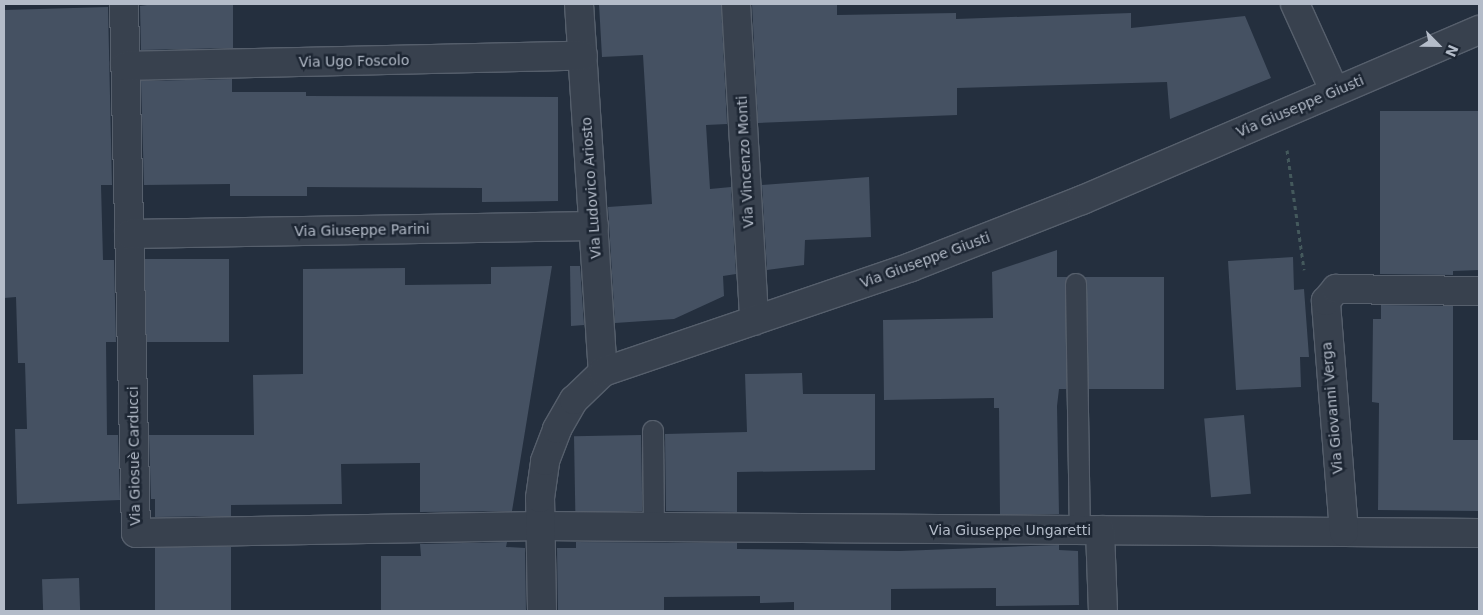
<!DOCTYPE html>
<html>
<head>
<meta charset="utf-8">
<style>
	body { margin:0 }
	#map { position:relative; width:1483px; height:615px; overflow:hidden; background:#242f3e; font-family:"DejaVu Sans",sans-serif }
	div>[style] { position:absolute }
	.building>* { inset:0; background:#455162; transform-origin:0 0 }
	.path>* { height:3px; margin-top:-1.5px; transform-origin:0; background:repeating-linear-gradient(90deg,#44595c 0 4px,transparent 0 8px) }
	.roads { filter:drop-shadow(1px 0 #565f6c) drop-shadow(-1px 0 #565f6c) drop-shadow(0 1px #565f6c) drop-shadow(0 -1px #565f6c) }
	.lane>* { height:20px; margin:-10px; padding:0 10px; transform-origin:10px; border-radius:10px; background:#38414e }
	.street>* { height:28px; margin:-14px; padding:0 14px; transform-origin:14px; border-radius:14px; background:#38414e }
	span { translate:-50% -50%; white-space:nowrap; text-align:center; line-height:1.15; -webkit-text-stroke:5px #1d2633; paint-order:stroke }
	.street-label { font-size:14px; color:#b4bcc9 }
	.frame { position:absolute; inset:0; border:5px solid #b4bcc9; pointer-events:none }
	.north { position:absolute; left:1413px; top:20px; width:50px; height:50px; -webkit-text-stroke:4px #1d2633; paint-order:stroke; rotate:113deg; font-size:14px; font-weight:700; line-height:20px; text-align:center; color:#b4bcc9 }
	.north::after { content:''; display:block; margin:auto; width:18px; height:22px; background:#b4bcc9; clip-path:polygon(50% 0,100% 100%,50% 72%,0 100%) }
</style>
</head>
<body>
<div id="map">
	<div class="building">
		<i style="clip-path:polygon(154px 4px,233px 4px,233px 48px,141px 50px,140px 6px)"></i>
		<i style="clip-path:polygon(599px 4px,721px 4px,727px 124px,706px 125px,710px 189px,731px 187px,736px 274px,723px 276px,724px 296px,674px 319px,615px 323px,608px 207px,652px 204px,643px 55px,602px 57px)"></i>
		<i style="clip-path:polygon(752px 4px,837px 4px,837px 15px,956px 13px,956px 19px,1131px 13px,1131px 28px,1245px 16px,1271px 78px,1170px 119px,1167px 82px,957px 88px,957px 115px,758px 123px)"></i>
		<i style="clip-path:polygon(108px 7px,112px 185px,101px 185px,103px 260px,114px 260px,116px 342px,106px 342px,107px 435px,118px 435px,120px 500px,17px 504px,15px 429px,27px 429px,25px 363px,18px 363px,16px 297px,4px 298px,4px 10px)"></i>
		<i style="clip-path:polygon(232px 79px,232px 92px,306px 92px,306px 96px,558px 97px,558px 201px,482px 202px,482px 188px,307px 187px,307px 196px,230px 196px,230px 184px,144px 185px,141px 81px)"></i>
		<i style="clip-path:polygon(1380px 111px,1479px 111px,1479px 270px,1453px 271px,1453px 275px,1380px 274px)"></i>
		<i style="clip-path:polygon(869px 177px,871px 237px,805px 240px,804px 265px,767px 270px,762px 185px)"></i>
		<i style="clip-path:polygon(1057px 250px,1057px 277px,1067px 277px,1066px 389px,1059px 389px,1057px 406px,1059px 514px,1000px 514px,999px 408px,994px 408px,994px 398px,884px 400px,883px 320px,993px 318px,992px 272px)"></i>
		<i style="clip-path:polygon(1293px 257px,1294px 290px,1304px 289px,1309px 357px,1300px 357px,1301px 387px,1236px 390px,1228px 261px)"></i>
		<i style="left:145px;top:259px;width:84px;height:83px"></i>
		<i style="clip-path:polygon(552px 266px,512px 511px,420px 512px,420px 463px,341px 464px,342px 504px,231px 505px,231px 516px,155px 517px,155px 499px,151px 499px,149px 435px,254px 435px,253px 375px,303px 374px,303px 269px,405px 268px,405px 285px,491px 284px,491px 267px)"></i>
		<i style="clip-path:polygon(570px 266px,580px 266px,584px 325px,571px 326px)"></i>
		<i style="left:1085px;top:277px;width:79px;height:112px"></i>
		<i style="clip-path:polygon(1381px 305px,1453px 306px,1453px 440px,1479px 440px,1479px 511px,1378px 510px,1379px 403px,1372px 402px,1373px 319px,1381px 319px)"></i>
		<i style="clip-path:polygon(802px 373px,803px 394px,875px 394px,875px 470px,737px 472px,737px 512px,666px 511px,665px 434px,747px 432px,745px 374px)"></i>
		<i style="left:1244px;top:415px;width:79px;height:40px;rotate:85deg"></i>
		<i style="left:641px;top:435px;width:76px;height:67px;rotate:89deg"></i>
		<i style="clip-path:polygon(507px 542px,506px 547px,525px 548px,526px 611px,381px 611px,381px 556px,421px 556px,420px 544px)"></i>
		<i style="clip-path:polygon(576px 542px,737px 543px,737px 549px,900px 551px,1059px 545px,1059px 550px,1078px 551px,1079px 605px,996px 606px,996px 588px,891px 589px,891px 611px,794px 611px,794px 602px,760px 603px,760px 596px,664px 597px,664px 611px,558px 611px,557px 548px,576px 548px)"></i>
		<i style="left:231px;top:547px;width:64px;height:76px;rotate:90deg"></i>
		<i style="left:79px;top:578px;width:33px;height:37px;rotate:88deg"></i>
	</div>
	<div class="path">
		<i style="left:1287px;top:150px;width:121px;rotate:81.9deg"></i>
	</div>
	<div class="roads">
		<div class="lane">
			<i style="left:1076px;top:284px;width:246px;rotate:89.1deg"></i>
			<i style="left:653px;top:431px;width:97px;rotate:89.4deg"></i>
		</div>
		<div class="street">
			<i style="left:124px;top:4px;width:529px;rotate:88.7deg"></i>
			<i style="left:136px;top:533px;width:405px;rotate:-1deg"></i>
			<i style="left:541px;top:526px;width:938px;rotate:0.43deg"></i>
			<i style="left:579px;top:4px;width:369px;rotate:86.3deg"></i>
			<i style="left:736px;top:4px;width:317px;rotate:86.7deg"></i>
			<i style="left:1295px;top:4px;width:94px;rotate:65.6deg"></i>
			<i style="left:125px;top:66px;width:458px;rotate:-1.3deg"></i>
			<i style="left:129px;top:234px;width:465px;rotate:-1deg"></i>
			<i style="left:1100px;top:530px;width:81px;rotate:87.9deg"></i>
			<i style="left:1344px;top:532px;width:232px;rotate:-94.5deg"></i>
			<i style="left:1326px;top:301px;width:16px;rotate:-50deg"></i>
			<i style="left:1336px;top:289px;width:143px;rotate:0.8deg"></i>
			<i style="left:542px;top:611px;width:113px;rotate:-91deg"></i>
			<i style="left:540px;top:498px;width:37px;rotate:-82deg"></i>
			<i style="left:545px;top:461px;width:34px;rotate:-69deg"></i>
			<i style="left:557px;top:429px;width:34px;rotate:-60deg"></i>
			<i style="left:574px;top:400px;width:40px;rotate:-44deg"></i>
			<i style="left:603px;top:372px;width:325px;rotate:-18.8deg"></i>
			<i style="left:911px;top:267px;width:184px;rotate:-21.4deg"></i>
			<i style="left:1082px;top:200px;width:432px;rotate:-23.2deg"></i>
		</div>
	</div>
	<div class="street-label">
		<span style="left:354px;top:61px;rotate:-1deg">Via Ugo Foscolo</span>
		<span style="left:1300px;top:106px;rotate:-23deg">Via Giuseppe Giusti</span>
		<span style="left:745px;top:162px;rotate:-93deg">Via Vincenzo Monti</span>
		<span style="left:591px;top:188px;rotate:-94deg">Via Ludovico Ariosto</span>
		<span style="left:362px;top:230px;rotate:-1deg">Via Giuseppe Parini</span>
		<span style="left:925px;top:260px;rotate:-20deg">Via Giuseppe Giusti</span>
		<span style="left:1332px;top:408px;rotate:-95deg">Via Giovanni Verga</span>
		<span style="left:134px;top:456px;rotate:-91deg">Via Giosuè Carducci</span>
		<span style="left:1010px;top:530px">Via Giuseppe Ungaretti</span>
	</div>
	<div class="frame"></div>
	<div class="north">N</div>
</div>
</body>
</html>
